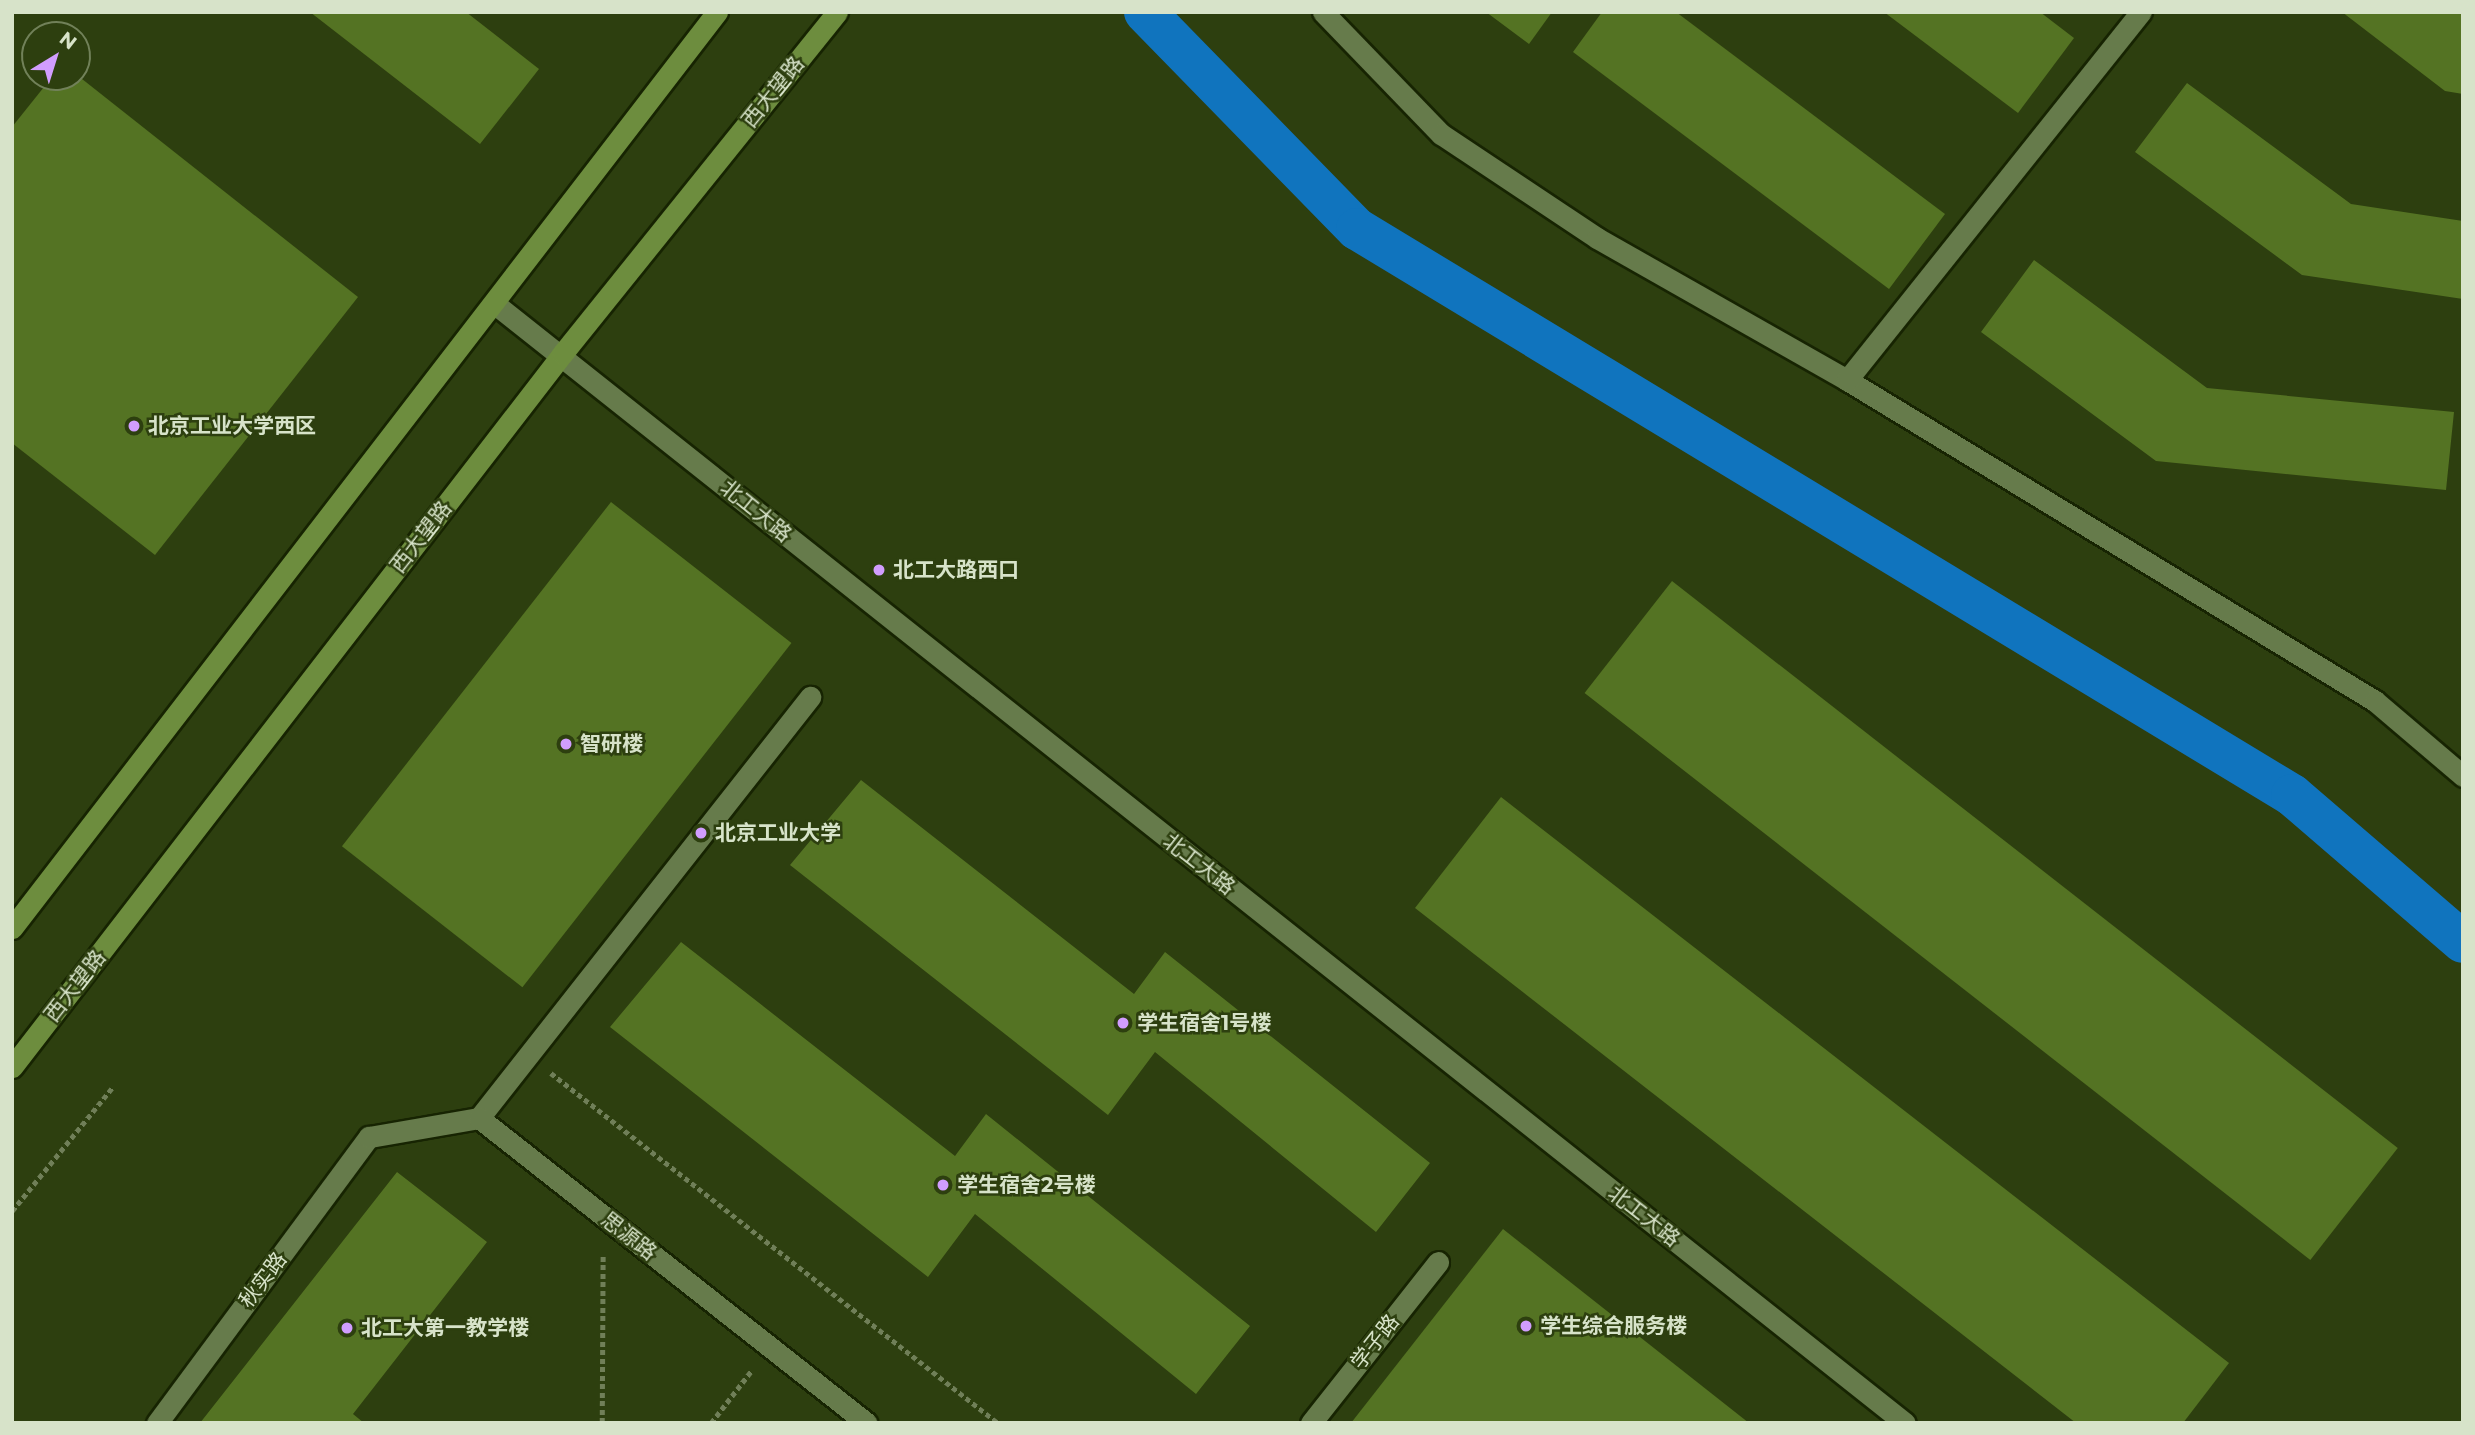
<!DOCTYPE html>
<html>
<head>
<meta charset="utf-8">
<style>
	body { margin:0 }
	#map { position:relative; width:2475px; height:1435px; overflow:hidden; background:#2d3f0f; font-family:Montserrat,"Noto Sans SC",sans-serif }
	div>[style] { position:absolute }
	.canal>* { height:42px; margin:-21px; padding:0 21px; transform-origin:21px; border-radius:21px; background:#1074be }
	.building>* { inset:0; background:#547323; transform-origin:0 0 }
	.path>* { height:4.5px; margin-top:-2.25px; transform-origin:0; background:repeating-linear-gradient(90deg,#707f58 0 5px,transparent 0 8.5px) }
	.roads { filter:drop-shadow(2px 0 #172402) drop-shadow(-2px 0 #172402) drop-shadow(0 2px #172402) drop-shadow(0 -2px #172402) }
	.minor>* { height:21px; margin:-10.5px; padding:0 10.5px; transform-origin:10.5px; border-radius:10.5px; background:#667b4b }
	.major>* { height:21px; margin:-10.5px; padding:0 10.5px; transform-origin:10.5px; border-radius:10.5px; background:#6d8d3e }
	.dots>* { width:19px; height:19px; translate:-50% -50%; box-sizing:border-box; border:4px solid #2d3f0f; border-radius:50% }
	span { translate:-50% -50%; white-space:nowrap; text-align:center; line-height:1.15; -webkit-text-stroke:5px #2d3f0f; paint-order:stroke }
	.street-label { font-size:21px; color:#d7e3c9 }
	.poi-label { font-size:21px; color:#d7e3c9; font-weight:700 }
	.left { translate:0 -50%; text-align:left }
	.frame { position:absolute; inset:0; border:14px solid #d7e3c9; pointer-events:none }
	.north { position:absolute; left:21px; top:21px; width:70px; height:70px; box-sizing:border-box; background:#2d3f0f; border:2px solid #718159; border-radius:50%; rotate:38deg; font-size:19px; font-weight:700; line-height:28px; text-align:center; color:#d7e3c9 }
	.north::after { content:''; display:block; margin:auto; width:24px; height:32px; background:#d19dfe; clip-path:polygon(50% 0,100% 100%,50% 72%,0 100%) }
</style>
</head>
<body>
<div id="map">
	<div class="canal">
		<i style="left:1145px;top:12px;width:303px;rotate:45.7deg"></i>
		<i style="left:1357px;top:229px;width:1093px;rotate:31.19deg"></i>
		<i style="left:2292px;top:795px;width:225px;rotate:40.7deg"></i>
	</div>
	<div class="building">
		<i style="clip-path:polygon(310px 12px,466px 12px,539px 69px,480px 144px)"></i>
		<i style="clip-path:polygon(1486px 12px,1552px 12px,1529px 44px)"></i>
		<i style="clip-path:polygon(1602px 12px,1676px 12px,1945px 214px,1889px 289px,1573px 52px)"></i>
		<i style="clip-path:polygon(1884px 12px,2040px 12px,2074px 38px,2018px 113px)"></i>
		<i style="clip-path:polygon(2342px 12px,2463px 12px,2463px 94px,2445px 91px)"></i>
		<i style="clip-path:polygon(77px 75px,358px 297px,155px 555px,12px 443px,12px 127px,52px 77px)"></i>
		<i style="clip-path:polygon(2187px 83px,2351px 204px,2463px 221px,2463px 299px,2302px 275px,2135px 152px)"></i>
		<i style="clip-path:polygon(2034px 260px,2207px 388px,2454px 412px,2446px 490px,2156px 461px,1981px 332px)"></i>
		<i style="left:611px;top:502px;width:229px;height:437px;rotate:38deg"></i>
		<i style="left:1672px;top:581px;width:921px;height:142px;rotate:38deg"></i>
		<i style="clip-path:polygon(861px 780px,1134px 994px,1165px 952px,1430px 1163px,1376px 1232px,1155px 1052px,1108px 1115px,790px 865px)"></i>
		<i style="clip-path:polygon(1501px 797px,2229px 1363px,2183px 1423px,2076px 1423px,1415px 908px)"></i>
		<i style="clip-path:polygon(681px 942px,955px 1156px,986px 1114px,1250px 1326px,1196px 1394px,975px 1214px,928px 1277px,610px 1027px)"></i>
		<i style="clip-path:polygon(397px 1172px,487px 1242px,353px 1414px,364px 1423px,200px 1423px)"></i>
		<i style="clip-path:polygon(1503px 1229px,1749px 1423px,1351px 1423px)"></i>
	</div>
	<div class="path">
		<i style="left:551px;top:1073px;width:568px;rotate:38.06deg"></i>
		<i style="left:12px;top:1211px;width:159px;rotate:-50.9deg"></i>
		<i style="left:602px;top:1423px;width:168px;rotate:-89.7deg"></i>
		<i style="left:711px;top:1423px;width:67px;rotate:-52.3deg"></i>
	</div>
	<div class="roads">
		<div class="minor">
			<i style="left:1323px;top:12px;width:170px;rotate:46deg"></i>
			<i style="left:1441px;top:134px;width:187px;rotate:33.7deg"></i>
			<i style="left:1597px;top:238px;width:288px;rotate:29.6deg"></i>
			<i style="left:1847px;top:380px;width:618px;rotate:31.3deg"></i>
			<i style="left:2375px;top:701px;width:116px;rotate:40.4deg"></i>
			<i style="left:495px;top:304px;width:1800px;rotate:38.44deg"></i>
			<i style="left:1847px;top:380px;width:471px;rotate:-51.4deg"></i>
			<i style="left:479px;top:1118px;width:536px;rotate:-51.82deg"></i>
			<i style="left:157px;top:1423px;width:356px;rotate:-53.5deg"></i>
			<i style="left:369px;top:1137px;width:112px;rotate:-9.8deg"></i>
			<i style="left:479px;top:1118px;width:493px;rotate:38.2deg"></i>
			<i style="left:1311px;top:1423px;width:205px;rotate:-51.7deg"></i>
		</div>
		<div class="major">
			<i style="left:12px;top:928px;width:1156px;rotate:-52.42deg"></i>
			<i style="left:12px;top:1067px;width:902px;rotate:-52.34deg"></i>
			<i style="left:563px;top:353px;width:437px;rotate:-51.2deg"></i>
		</div>
	</div>
	<div class="dots">
		<i style="left:134px;top:426px;background:#d19dfe"></i>
		<i style="left:879px;top:570px;background:#d19dfe"></i>
		<i style="left:566px;top:744px;background:#d19dfe"></i>
		<i style="left:701px;top:833px;background:#d19dfe"></i>
		<i style="left:1123px;top:1023px;background:#d19dfe"></i>
		<i style="left:943px;top:1185px;background:#d19dfe"></i>
		<i style="left:1526px;top:1326px;background:#d19dfe"></i>
		<i style="left:347px;top:1328px;background:#d19dfe"></i>
	</div>
	<div class="street-label">
		<span style="left:773px;top:92px;rotate:-51deg">西大望路</span>
		<span style="left:756px;top:511px;rotate:39deg">北工大路</span>
		<span style="left:421px;top:537px;rotate:-52deg">西大望路</span>
		<span style="left:1199px;top:864px;rotate:38deg">北工大路</span>
		<span style="left:75px;top:986px;rotate:-52deg">西大望路</span>
		<span style="left:1644px;top:1216px;rotate:38deg">北工大路</span>
		<span style="left:629px;top:1236px;rotate:38deg">思源路</span>
		<span style="left:263px;top:1280px;rotate:-53deg">秋实路</span>
		<span style="left:1375px;top:1342px;rotate:-52deg">学子路</span>
	</div>
	<div class="poi-label">
		<span class="left" style="left:148px;top:426px">北京工业大学西区</span>
		<span class="left" style="left:893px;top:570px">北工大路西口</span>
		<span class="left" style="left:580px;top:744px">智研楼</span>
		<span class="left" style="left:715px;top:833px">北京工业大学</span>
		<span class="left" style="left:1137px;top:1023px">学生宿舍1号楼</span>
		<span class="left" style="left:957px;top:1185px">学生宿舍2号楼</span>
		<span class="left" style="left:1540px;top:1326px">学生综合服务楼</span>
		<span class="left" style="left:361px;top:1328px">北工大第一教学楼</span>
	</div>
	<div class="frame"></div>
	<div class="north">N</div>
</div>
</body>
</html>
